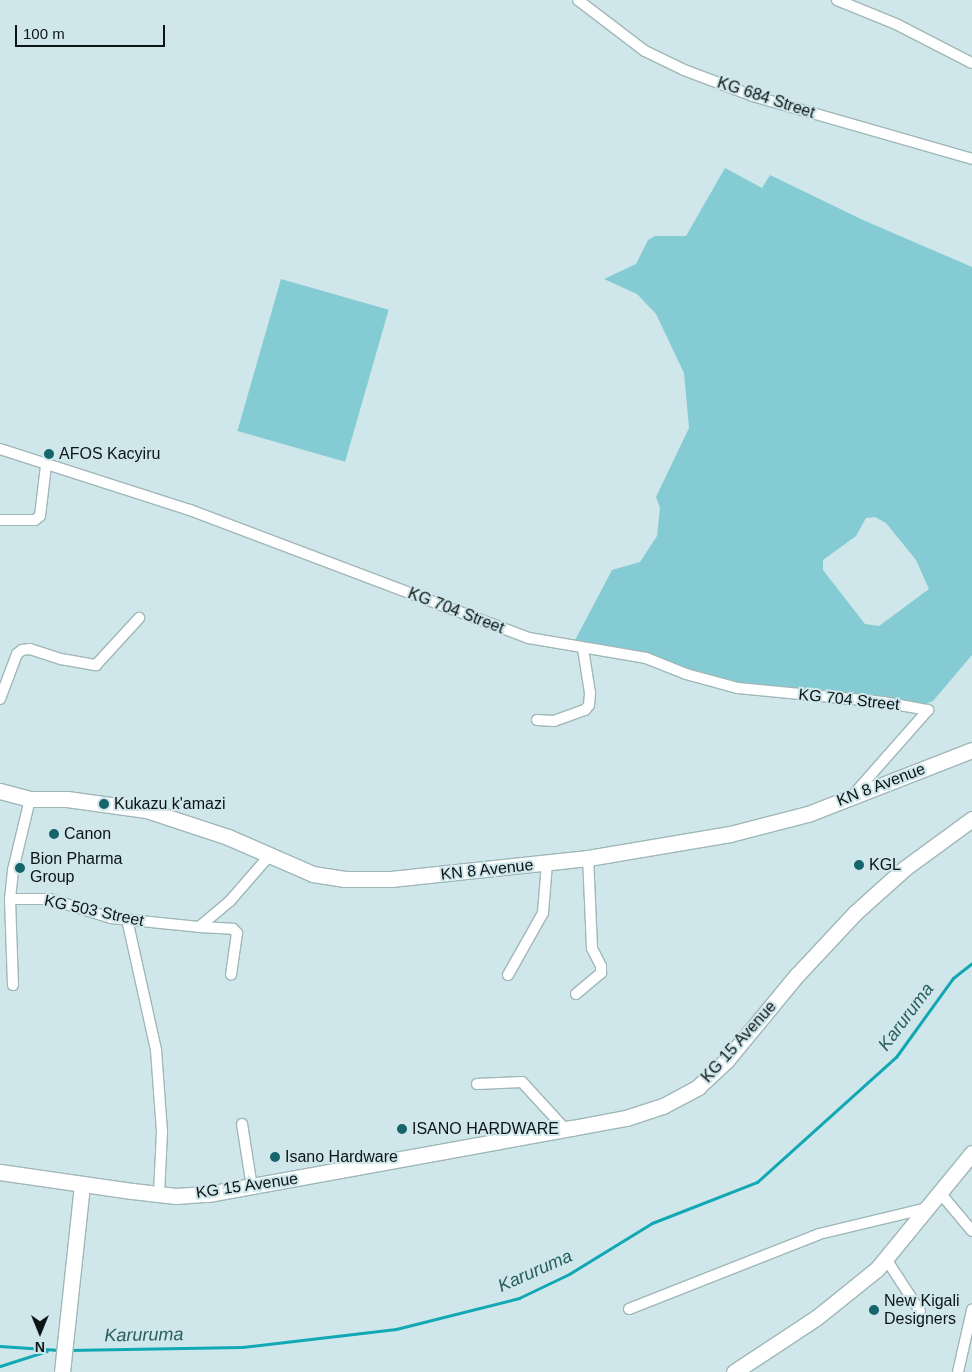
<!DOCTYPE html>
<html>
<head>
<meta charset="utf-8">
<style>
	body { margin:0 }
	#map { position:relative; width:972px; height:1372px; overflow:hidden; background:#cfe7ea; font-family:Arial,sans-serif }
	div>[style] { position:absolute }
	.green>* { inset:0; background:#84cbd3; transform-origin:0 0 }
	.stream>* { height:3px; margin:-1.5px; padding:0 1.5px; transform-origin:1.5px; border-radius:1.5px; background:#11a7b3 }
	.roads { filter:drop-shadow(1px 0 #a0b7b9) drop-shadow(-1px 0 #a0b7b9) drop-shadow(0 1px #a0b7b9) drop-shadow(0 -1px #a0b7b9) }
	.street>* { height:10px; margin:-5px; padding:0 5px; transform-origin:5px; border-radius:5px; background:#fff }
	.secondary>* { height:15px; margin:-7.5px; padding:0 7.5px; transform-origin:7.5px; border-radius:7.5px; background:#fff }
	.dots>* { width:14px; height:14px; translate:-50% -50%; box-sizing:border-box; border:2px solid #cfe7ea; border-radius:50% }
	span { translate:-50% -50%; white-space:nowrap; text-align:center; line-height:1.15; -webkit-text-stroke:4px #cfe7ea; paint-order:stroke }
	.street-label { font-size:16px; color:#0c1415 }
	.poi-label { font-size:16px; color:#0c1415 }
	.left { translate:0 -50%; text-align:left }
	.water-label { font-size:18px; color:#285d62; font-style:italic }
	.north { position:absolute; left:15px; top:1307px; width:50px; height:50px; -webkit-text-stroke:4px #cfe7ea; paint-order:stroke; rotate:180deg; font-size:14px; font-weight:700; line-height:20px; text-align:center; color:#0c1415 }
	.north::after { content:''; display:block; margin:auto; width:18px; height:22px; background:#0c1415; clip-path:polygon(50% 0,100% 100%,50% 72%,0 100%) }
	.scale { position:absolute; left:15px; top:25px; width:150px; height:22px; box-sizing:border-box; border:2px solid #0c1415; border-top:0; padding-left:6px; font-size:15px; line-height:18px; white-space:nowrap; color:#0c1415; -webkit-text-stroke:4px #cfe7ea; paint-order:stroke }
</style>
</head>
<body>
<div id="map">
	<div class="green">
		<i style="clip-path:polygon(evenodd,725px 168px,762px 188px,770px 175px,863px 220px,972px 267px,972px 655px,933px 701px,925px 704px,752px 695px,709px 683px,641px 654px,573px 644px,612px 570px,640px 562px,657px 536px,660px 508px,656px 497px,689px 428px,684px 373px,656px 314px,637px 294px,604px 279px,636px 264px,648px 240px,655px 236px,686px 236px,725px 168px,875px 517px,886px 523px,916px 560px,929px 589px,879px 626px,865px 624px,823px 570px,823px 560px,856px 536px,866px 518px,875px 517px)"></i>
		<i style="left:281px;top:279px;width:112px;height:158px;rotate:16deg"></i>
	</div>
	<div class="stream">
		<i style="left:0;top:1346px;width:59px;rotate:3.9deg"></i>
		<i style="left:68px;top:1350px;width:174px;rotate:-1deg"></i>
		<i style="left:242px;top:1347px;width:155px;rotate:-6.7deg"></i>
		<i style="left:396px;top:1329px;width:127px;rotate:-14.1deg"></i>
		<i style="left:519px;top:1298px;width:55px;rotate:-25.6deg"></i>
		<i style="left:569px;top:1274px;width:97px;rotate:-31.6deg"></i>
		<i style="left:652px;top:1223px;width:113px;rotate:-21.3deg"></i>
		<i style="left:757px;top:1182px;width:187px;rotate:-42deg"></i>
		<i style="left:896px;top:1057px;width:97px;rotate:-54.2deg"></i>
		<i style="left:953px;top:978px;width:24px;rotate:-38deg"></i>
		<i style="left:0;top:1366px;width:49px;rotate:-17.7deg"></i>
	</div>
	<div class="roads">
		<div class="street">
			<i style="left:578px;top:0;width:84px;rotate:37.3deg"></i>
			<i style="left:645px;top:51px;width:43px;rotate:26deg"></i>
			<i style="left:684px;top:70px;width:74px;rotate:20.6deg"></i>
			<i style="left:753px;top:96px;width:228px;rotate:16deg"></i>
			<i style="left:837px;top:0;width:64px;rotate:22.1deg"></i>
			<i style="left:896px;top:24px;width:85px;rotate:27.2deg"></i>
			<i style="left:0;top:449px;width:200px;rotate:17.8deg"></i>
			<i style="left:190px;top:510px;width:362px;rotate:20.7deg"></i>
			<i style="left:529px;top:638px;width:119px;rotate:9.7deg"></i>
			<i style="left:646px;top:658px;width:43px;rotate:21.8deg"></i>
			<i style="left:686px;top:674px;width:54px;rotate:15.1deg"></i>
			<i style="left:738px;top:688px;width:146px;rotate:5.5deg"></i>
			<i style="left:883px;top:702px;width:46px;rotate:10.1deg"></i>
			<i style="left:928px;top:710px;width:113px;rotate:131.4deg"></i>
			<i style="left:0;top:520px;width:35px"></i>
			<i style="left:35px;top:520px;width:6px;rotate:-39deg"></i>
			<i style="left:40px;top:516px;width:50px;rotate:-83.2deg"></i>
			<i style="left:0;top:699px;width:48px;rotate:-69.3deg"></i>
			<i style="left:17px;top:654px;width:6px;rotate:-39deg"></i>
			<i style="left:22px;top:650px;width:8px;rotate:-7deg"></i>
			<i style="left:30px;top:649px;width:33px;rotate:18deg"></i>
			<i style="left:61px;top:659px;width:36px;rotate:10deg"></i>
			<i style="left:96px;top:665px;width:64px;rotate:-47.5deg"></i>
			<i style="left:537px;top:720px;width:17px;rotate:3deg"></i>
			<i style="left:554px;top:721px;width:33px;rotate:-20deg"></i>
			<i style="left:585px;top:710px;width:6px;rotate:-51deg"></i>
			<i style="left:589px;top:705px;width:12px;rotate:-85deg"></i>
			<i style="left:590px;top:693px;width:45px;rotate:-99deg"></i>
			<i style="left:10px;top:899px;width:40px"></i>
			<i style="left:50px;top:899px;width:64px;rotate:17.3deg"></i>
			<i style="left:111px;top:918px;width:88px;rotate:5.8deg"></i>
			<i style="left:199px;top:927px;width:40px;rotate:-40deg"></i>
			<i style="left:230px;top:901px;width:60px;rotate:-49.1deg"></i>
			<i style="left:127px;top:919px;width:134px;rotate:77.5deg"></i>
			<i style="left:156px;top:1050px;width:82px;rotate:85.8deg"></i>
			<i style="left:162px;top:1132px;width:62px;rotate:92.8deg"></i>
			<i style="left:199px;top:927px;width:34px;rotate:3deg"></i>
			<i style="left:233px;top:929px;width:6px;rotate:45deg"></i>
			<i style="left:237px;top:933px;width:42px;rotate:98.1deg"></i>
			<i style="left:508px;top:975px;width:71px;rotate:-60.6deg"></i>
			<i style="left:543px;top:913px;width:50px;rotate:-85.4deg"></i>
			<i style="left:13px;top:985px;width:86px;rotate:-92deg"></i>
			<i style="left:10px;top:899px;width:29px;rotate:-84deg"></i>
			<i style="left:13px;top:870px;width:73px;rotate:-76.5deg"></i>
			<i style="left:576px;top:994px;width:33px;rotate:-40deg"></i>
			<i style="left:601px;top:973px;width:7px;rotate:-90deg"></i>
			<i style="left:601px;top:966px;width:20px;rotate:-117deg"></i>
			<i style="left:592px;top:948px;width:90px;rotate:-92.5deg"></i>
			<i style="left:477px;top:1084px;width:45px;rotate:-2.5deg"></i>
			<i style="left:522px;top:1082px;width:64px;rotate:47.5deg"></i>
			<i style="left:242px;top:1124px;width:64px;rotate:81deg"></i>
			<i style="left:941px;top:1194px;width:48px;rotate:50deg"></i>
			<i style="left:886px;top:1259px;width:62px;rotate:56.8deg"></i>
			<i style="left:629px;top:1309px;width:204px;rotate:-21.5deg"></i>
			<i style="left:819px;top:1234px;width:111px;rotate:-13.5deg"></i>
			<i style="left:958px;top:1372px;width:64px;rotate:-77.3deg"></i>
		</div>
		<div class="secondary">
			<i style="left:0;top:791px;width:31px;rotate:15deg"></i>
			<i style="left:30px;top:799px;width:37px"></i>
			<i style="left:67px;top:799px;width:80px;rotate:7.9deg"></i>
			<i style="left:146px;top:810px;width:86px;rotate:18.2deg"></i>
			<i style="left:228px;top:837px;width:93px;rotate:23.5deg"></i>
			<i style="left:313px;top:874px;width:32px;rotate:9deg"></i>
			<i style="left:345px;top:879px;width:46px"></i>
			<i style="left:391px;top:879px;width:198px;rotate:-6.1deg"></i>
			<i style="left:588px;top:858px;width:144px;rotate:-9.6deg"></i>
			<i style="left:730px;top:834px;width:81px;rotate:-14.4deg"></i>
			<i style="left:808px;top:814px;width:176px;rotate:-21.3deg"></i>
			<i style="left:0;top:1172px;width:133px;rotate:8.2deg"></i>
			<i style="left:132px;top:1191px;width:44px;rotate:6.5deg"></i>
			<i style="left:176px;top:1196px;width:32px;rotate:-4deg"></i>
			<i style="left:208px;top:1194px;width:370px;rotate:-10.3deg"></i>
			<i style="left:572px;top:1128px;width:55px;rotate:-10.5deg"></i>
			<i style="left:626px;top:1118px;width:39px;rotate:-18deg"></i>
			<i style="left:663px;top:1106px;width:40px;rotate:-28deg"></i>
			<i style="left:698px;top:1087px;width:38px;rotate:-43deg"></i>
			<i style="left:726px;top:1061px;width:112px;rotate:-50.5deg"></i>
			<i style="left:797px;top:975px;width:86px;rotate:-46.9deg"></i>
			<i style="left:856px;top:912px;width:66px;rotate:-41.9deg"></i>
			<i style="left:905px;top:868px;width:83px;rotate:-36.2deg"></i>
			<i style="left:62px;top:1372px;width:188px;rotate:-83.9deg"></i>
			<i style="left:734px;top:1372px;width:98px;rotate:-33.4deg"></i>
			<i style="left:816px;top:1318px;width:78px;rotate:-38.8deg"></i>
			<i style="left:877px;top:1269px;width:150px;rotate:-50.7deg"></i>
		</div>
	</div>
	<div class="dots">
		<i style="left:49px;top:454px;background:#16646c"></i>
		<i style="left:104px;top:804px;background:#16646c"></i>
		<i style="left:54px;top:834px;background:#16646c"></i>
		<i style="left:859px;top:865px;background:#16646c"></i>
		<i style="left:20px;top:868px;background:#16646c"></i>
		<i style="left:402px;top:1129px;background:#16646c"></i>
		<i style="left:275px;top:1157px;background:#16646c"></i>
		<i style="left:874px;top:1310px;background:#16646c"></i>
	</div>
	<div class="street-label">
		<span style="left:766px;top:98px;rotate:18deg">KG 684 Street</span>
		<span style="left:456px;top:611px;rotate:21deg">KG 704 Street</span>
		<span style="left:849px;top:700px;rotate:6deg">KG 704 Street</span>
		<span style="left:881px;top:785px;rotate:-21deg">KN 8 Avenue</span>
		<span style="left:487px;top:870px;rotate:-6deg">KN 8 Avenue</span>
		<span style="left:94px;top:911px;rotate:12deg">KG 503 Street</span>
		<span style="left:739px;top:1042px;rotate:-48deg">KG 15 Avenue</span>
		<span style="left:247px;top:1186px;rotate:-8deg">KG 15 Avenue</span>
	</div>
	<div class="poi-label">
		<span class="left" style="left:59px;top:454px">AFOS Kacyiru</span>
		<span class="left" style="left:114px;top:804px">Kukazu k'amazi</span>
		<span class="left" style="left:64px;top:834px">Canon</span>
		<span class="left" style="left:30px;top:868px">Bion Pharma<br>Group</span>
		<span class="left" style="left:869px;top:865px">KGL</span>
		<span class="left" style="left:412px;top:1129px">ISANO HARDWARE</span>
		<span class="left" style="left:285px;top:1157px">Isano Hardware</span>
		<span class="left" style="left:884px;top:1310px">New Kigali<br>Designers</span>
	</div>
	<div class="water-label">
		<span style="left:906px;top:1017px;rotate:-53deg">Karuruma</span>
		<span style="left:535px;top:1271px;rotate:-24deg">Karuruma</span>
		<span style="left:144px;top:1335px;rotate:-1deg">Karuruma</span>
	</div>
	<div class="north">N</div>
	<div class="scale">100 m</div>
</div>
</body>
</html>
